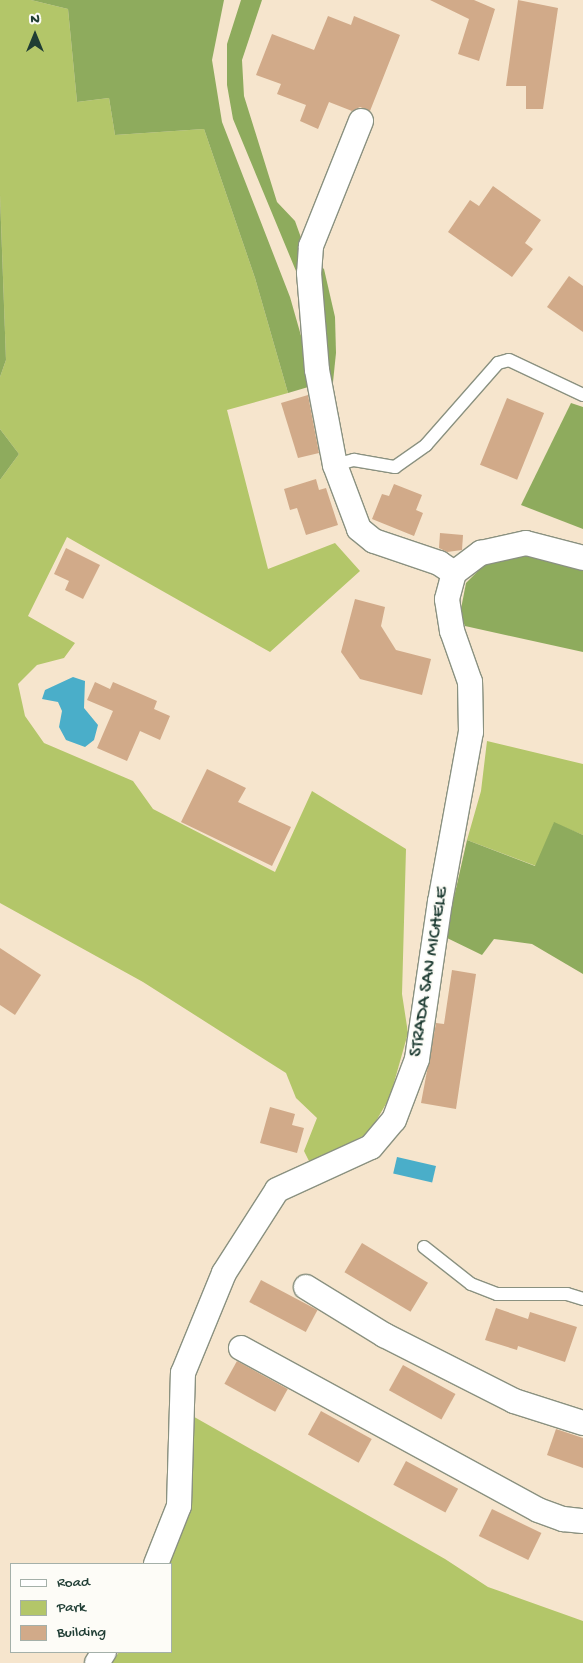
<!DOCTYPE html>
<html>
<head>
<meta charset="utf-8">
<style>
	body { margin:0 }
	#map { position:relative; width:583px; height:1663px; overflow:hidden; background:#f6e5cd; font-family:"Gochi Hand",sans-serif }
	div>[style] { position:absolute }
	.green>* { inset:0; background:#b3c669 }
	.forest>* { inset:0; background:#8eab5d }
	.water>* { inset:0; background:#4aaec9; transform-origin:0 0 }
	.building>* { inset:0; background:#d1aa89; transform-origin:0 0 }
	.roads { filter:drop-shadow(1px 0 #8a9180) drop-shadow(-1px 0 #8a9180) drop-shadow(0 1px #8a9180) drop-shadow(0 -1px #8a9180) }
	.service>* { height:12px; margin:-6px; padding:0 6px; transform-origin:6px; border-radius:6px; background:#fff }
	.minor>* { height:24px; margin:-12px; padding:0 12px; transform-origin:12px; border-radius:12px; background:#fff }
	span { translate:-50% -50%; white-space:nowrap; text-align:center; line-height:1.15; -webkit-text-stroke:4px #fdfcf7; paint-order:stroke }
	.street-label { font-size:19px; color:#1f3d34 }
	.legend { position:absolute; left:10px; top:1563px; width:162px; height:90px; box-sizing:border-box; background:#fdfcf7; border:1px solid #a4b0a9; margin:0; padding:6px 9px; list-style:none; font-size:15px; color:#1f3d34 }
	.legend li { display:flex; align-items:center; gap:10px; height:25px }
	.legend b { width:25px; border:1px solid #a4b0a9 }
	.north { position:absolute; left:10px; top:10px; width:50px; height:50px; -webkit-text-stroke:4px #fdfcf7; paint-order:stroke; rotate:0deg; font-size:14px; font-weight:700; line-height:20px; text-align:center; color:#1f3d34 }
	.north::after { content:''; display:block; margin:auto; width:18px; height:22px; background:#1f3d34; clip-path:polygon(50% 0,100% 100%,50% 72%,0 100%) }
</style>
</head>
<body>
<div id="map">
	<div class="green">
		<i style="clip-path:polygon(0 0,31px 0,68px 9px,77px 102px,109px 98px,115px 135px,204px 129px,255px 278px,288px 393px,227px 410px,268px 569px,335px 543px,360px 571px,270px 652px,67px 537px,28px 616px,75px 643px,64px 658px,37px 665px,18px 684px,25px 716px,44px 743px,133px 781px,153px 809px,275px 872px,312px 791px,406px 849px,402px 994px,408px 1033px,390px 1097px,369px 1133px,310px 1163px,304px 1151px,317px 1118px,296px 1098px,286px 1073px,143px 982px,0 903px,0 480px,19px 454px,0 429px,0 377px,6px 360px,0 195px)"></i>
		<i style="clip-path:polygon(487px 741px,583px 764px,583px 835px,554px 823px,536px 866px,467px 840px,481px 791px)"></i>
		<i style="clip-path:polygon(189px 1414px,445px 1559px,488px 1587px,583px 1621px,583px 1663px,112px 1663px,119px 1652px,171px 1652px,171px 1564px,165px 1564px)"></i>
	</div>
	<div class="forest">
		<i style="clip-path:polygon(31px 0,224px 0,212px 60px,222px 122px,290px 297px,315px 385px,288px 393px,255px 278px,204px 129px,115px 135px,109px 98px,77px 102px,68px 9px)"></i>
		<i style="clip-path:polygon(241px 0,262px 0,242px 60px,244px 96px,277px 202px,295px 221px,304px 246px,308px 300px,233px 119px,227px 85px,227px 44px)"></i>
		<i style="clip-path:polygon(0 195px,6px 360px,0 377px)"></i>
		<i style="clip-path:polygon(314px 261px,324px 269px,335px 317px,336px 353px,330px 411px)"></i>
		<i style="clip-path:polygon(571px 403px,583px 407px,583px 529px,521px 505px)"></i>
		<i style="clip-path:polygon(0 429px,19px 454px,0 480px)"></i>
		<i style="clip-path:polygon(523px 555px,583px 569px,583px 652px,465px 626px,460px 614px,466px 583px,485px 564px)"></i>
		<i style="clip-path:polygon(554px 822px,583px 835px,583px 974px,532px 944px,494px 939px,482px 955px,445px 937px,467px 840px,535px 866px)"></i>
	</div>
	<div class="water">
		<i style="clip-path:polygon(73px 677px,85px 681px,84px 708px,98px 725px,94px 740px,85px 747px,66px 740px,59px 727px,62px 711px,58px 702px,42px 699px,45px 690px)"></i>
		<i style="left:397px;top:1157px;width:40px;height:17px;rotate:13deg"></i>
	</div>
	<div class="building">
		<i style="clip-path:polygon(430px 0,474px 0,495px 9px,479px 61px,458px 54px,469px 19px)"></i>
		<i style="clip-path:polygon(518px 0,558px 8px,543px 109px,526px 109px,526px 86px,506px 86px)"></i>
		<i style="clip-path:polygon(328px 16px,351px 25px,354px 16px,400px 35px,370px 111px,360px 107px,352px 111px,329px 102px,318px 129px,300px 121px,306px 105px,277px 94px,281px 84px,256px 75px,272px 34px,314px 50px)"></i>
		<i style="clip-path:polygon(493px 186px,541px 220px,525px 243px,533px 249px,512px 277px,448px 232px,470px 200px,479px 206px)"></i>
		<i style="clip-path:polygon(569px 276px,583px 286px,583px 332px,547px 307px)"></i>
		<i style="clip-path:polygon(308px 395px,319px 453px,298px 458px,281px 403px)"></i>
		<i style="left:507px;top:398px;width:40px;height:72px;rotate:22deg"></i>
		<i style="clip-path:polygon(316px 479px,319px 490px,326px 488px,338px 525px,306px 535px,297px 508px,290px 510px,284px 489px)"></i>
		<i style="clip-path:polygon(394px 484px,422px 495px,416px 510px,423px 513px,414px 536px,372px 519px,382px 494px,389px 496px)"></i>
		<i style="clip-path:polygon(440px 533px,463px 535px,462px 550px,447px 552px,439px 548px)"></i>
		<i style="clip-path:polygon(66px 548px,100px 565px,83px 599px,65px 590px,69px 581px,54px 574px)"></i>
		<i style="clip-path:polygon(355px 599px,385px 607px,381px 626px,396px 650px,431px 659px,422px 695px,360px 679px,341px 652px)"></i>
		<i style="clip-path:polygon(95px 682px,110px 689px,113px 682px,157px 701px,154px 709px,170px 716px,160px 740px,140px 731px,127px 761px,97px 748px,113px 711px,87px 700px)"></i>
		<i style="clip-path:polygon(207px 769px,246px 788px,238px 802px,291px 827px,272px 866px,181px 822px)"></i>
		<i style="clip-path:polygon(0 948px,41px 975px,15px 1015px,0 1005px)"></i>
		<i style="clip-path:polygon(452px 970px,476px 974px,456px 1109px,421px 1103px,436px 1023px,444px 1024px)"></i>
		<i style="clip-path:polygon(270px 1107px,295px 1114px,292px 1125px,304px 1128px,297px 1153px,260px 1143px)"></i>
		<i style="left:362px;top:1243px;width:77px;height:34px;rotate:31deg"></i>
		<i style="left:261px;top:1280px;width:64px;height:25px;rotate:28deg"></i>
		<i style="clip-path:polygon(496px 1308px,528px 1319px,530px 1312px,577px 1327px,565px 1362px,518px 1346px,517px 1350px,485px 1340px)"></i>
		<i style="left:237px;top:1361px;width:58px;height:26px;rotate:29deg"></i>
		<i style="left:403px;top:1365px;width:60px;height:29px;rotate:29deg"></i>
		<i style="left:321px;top:1411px;width:58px;height:27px;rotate:29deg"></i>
		<i style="clip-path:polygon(556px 1429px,583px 1438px,583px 1468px,547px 1455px)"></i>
		<i style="left:406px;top:1461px;width:59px;height:27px;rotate:28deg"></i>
		<i style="left:492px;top:1509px;width:55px;height:30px;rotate:26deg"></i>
	</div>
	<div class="roads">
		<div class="service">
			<i style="left:335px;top:465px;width:20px;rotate:-15deg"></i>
			<i style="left:354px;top:460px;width:42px;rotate:9.7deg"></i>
			<i style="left:395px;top:467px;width:38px;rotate:-35deg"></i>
			<i style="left:426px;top:445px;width:109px;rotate:-48.7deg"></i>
			<i style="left:498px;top:363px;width:11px;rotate:-15deg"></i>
			<i style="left:509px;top:360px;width:82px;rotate:25.3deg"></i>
			<i style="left:424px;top:1247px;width:60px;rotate:38.2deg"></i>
			<i style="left:471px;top:1284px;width:28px;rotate:21deg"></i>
			<i style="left:497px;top:1294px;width:70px"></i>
			<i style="left:567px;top:1294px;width:17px;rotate:17deg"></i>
		</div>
		<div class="minor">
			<i style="left:361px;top:121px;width:135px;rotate:111.8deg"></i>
			<i style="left:311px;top:246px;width:27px;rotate:94deg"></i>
			<i style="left:309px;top:273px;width:97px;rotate:85.3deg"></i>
			<i style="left:317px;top:370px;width:97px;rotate:79.3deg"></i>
			<i style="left:335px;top:465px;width:68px;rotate:69.4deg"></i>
			<i style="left:359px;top:529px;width:19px;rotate:39deg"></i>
			<i style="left:374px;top:541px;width:69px;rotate:18.7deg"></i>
			<i style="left:439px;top:563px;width:18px;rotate:34deg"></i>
			<i style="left:306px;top:1287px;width:92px;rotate:31.6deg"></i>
			<i style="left:384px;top:1335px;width:146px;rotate:26.9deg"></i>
			<i style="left:514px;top:1401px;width:72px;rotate:17.7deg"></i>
			<i style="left:241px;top:1348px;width:338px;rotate:28.6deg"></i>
			<i style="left:538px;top:1510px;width:27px;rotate:20deg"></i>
			<i style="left:563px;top:1519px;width:20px;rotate:6deg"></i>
			<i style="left:156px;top:1564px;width:62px;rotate:-68.4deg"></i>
			<i style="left:179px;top:1506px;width:133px;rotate:-88.3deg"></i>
			<i style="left:183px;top:1373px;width:108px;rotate:-67.7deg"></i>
			<i style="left:224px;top:1273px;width:98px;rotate:-57.4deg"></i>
			<i style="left:277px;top:1190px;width:103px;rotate:-24.6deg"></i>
			<i style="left:371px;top:1147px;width:35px;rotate:-50deg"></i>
			<i style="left:394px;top:1120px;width:65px;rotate:-69.3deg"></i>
			<i style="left:417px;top:1059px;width:159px;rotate:-81.7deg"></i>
			<i style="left:440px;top:902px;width:173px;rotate:-79.7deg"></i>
			<i style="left:471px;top:732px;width:50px;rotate:-91.1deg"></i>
			<i style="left:470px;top:682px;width:54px;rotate:-109.4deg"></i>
			<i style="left:452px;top:631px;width:32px;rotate:-99deg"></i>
			<i style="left:447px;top:599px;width:27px;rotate:-75deg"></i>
			<i style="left:454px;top:573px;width:34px;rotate:-37deg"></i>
			<i style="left:481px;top:553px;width:46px;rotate:-12.5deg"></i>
			<i style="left:526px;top:543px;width:59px;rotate:14.7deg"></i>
			<i style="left:97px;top:1663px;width:13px;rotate:-58deg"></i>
		</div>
	</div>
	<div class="street-label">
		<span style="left:430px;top:972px;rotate:-81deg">STRADA SAN MICHELE</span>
	</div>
	<ul class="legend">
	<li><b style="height:6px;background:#fff"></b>Road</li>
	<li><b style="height:14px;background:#b3c669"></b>Park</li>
	<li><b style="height:14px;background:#d1aa89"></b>Building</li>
	</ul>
	<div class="north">N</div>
</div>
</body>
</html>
